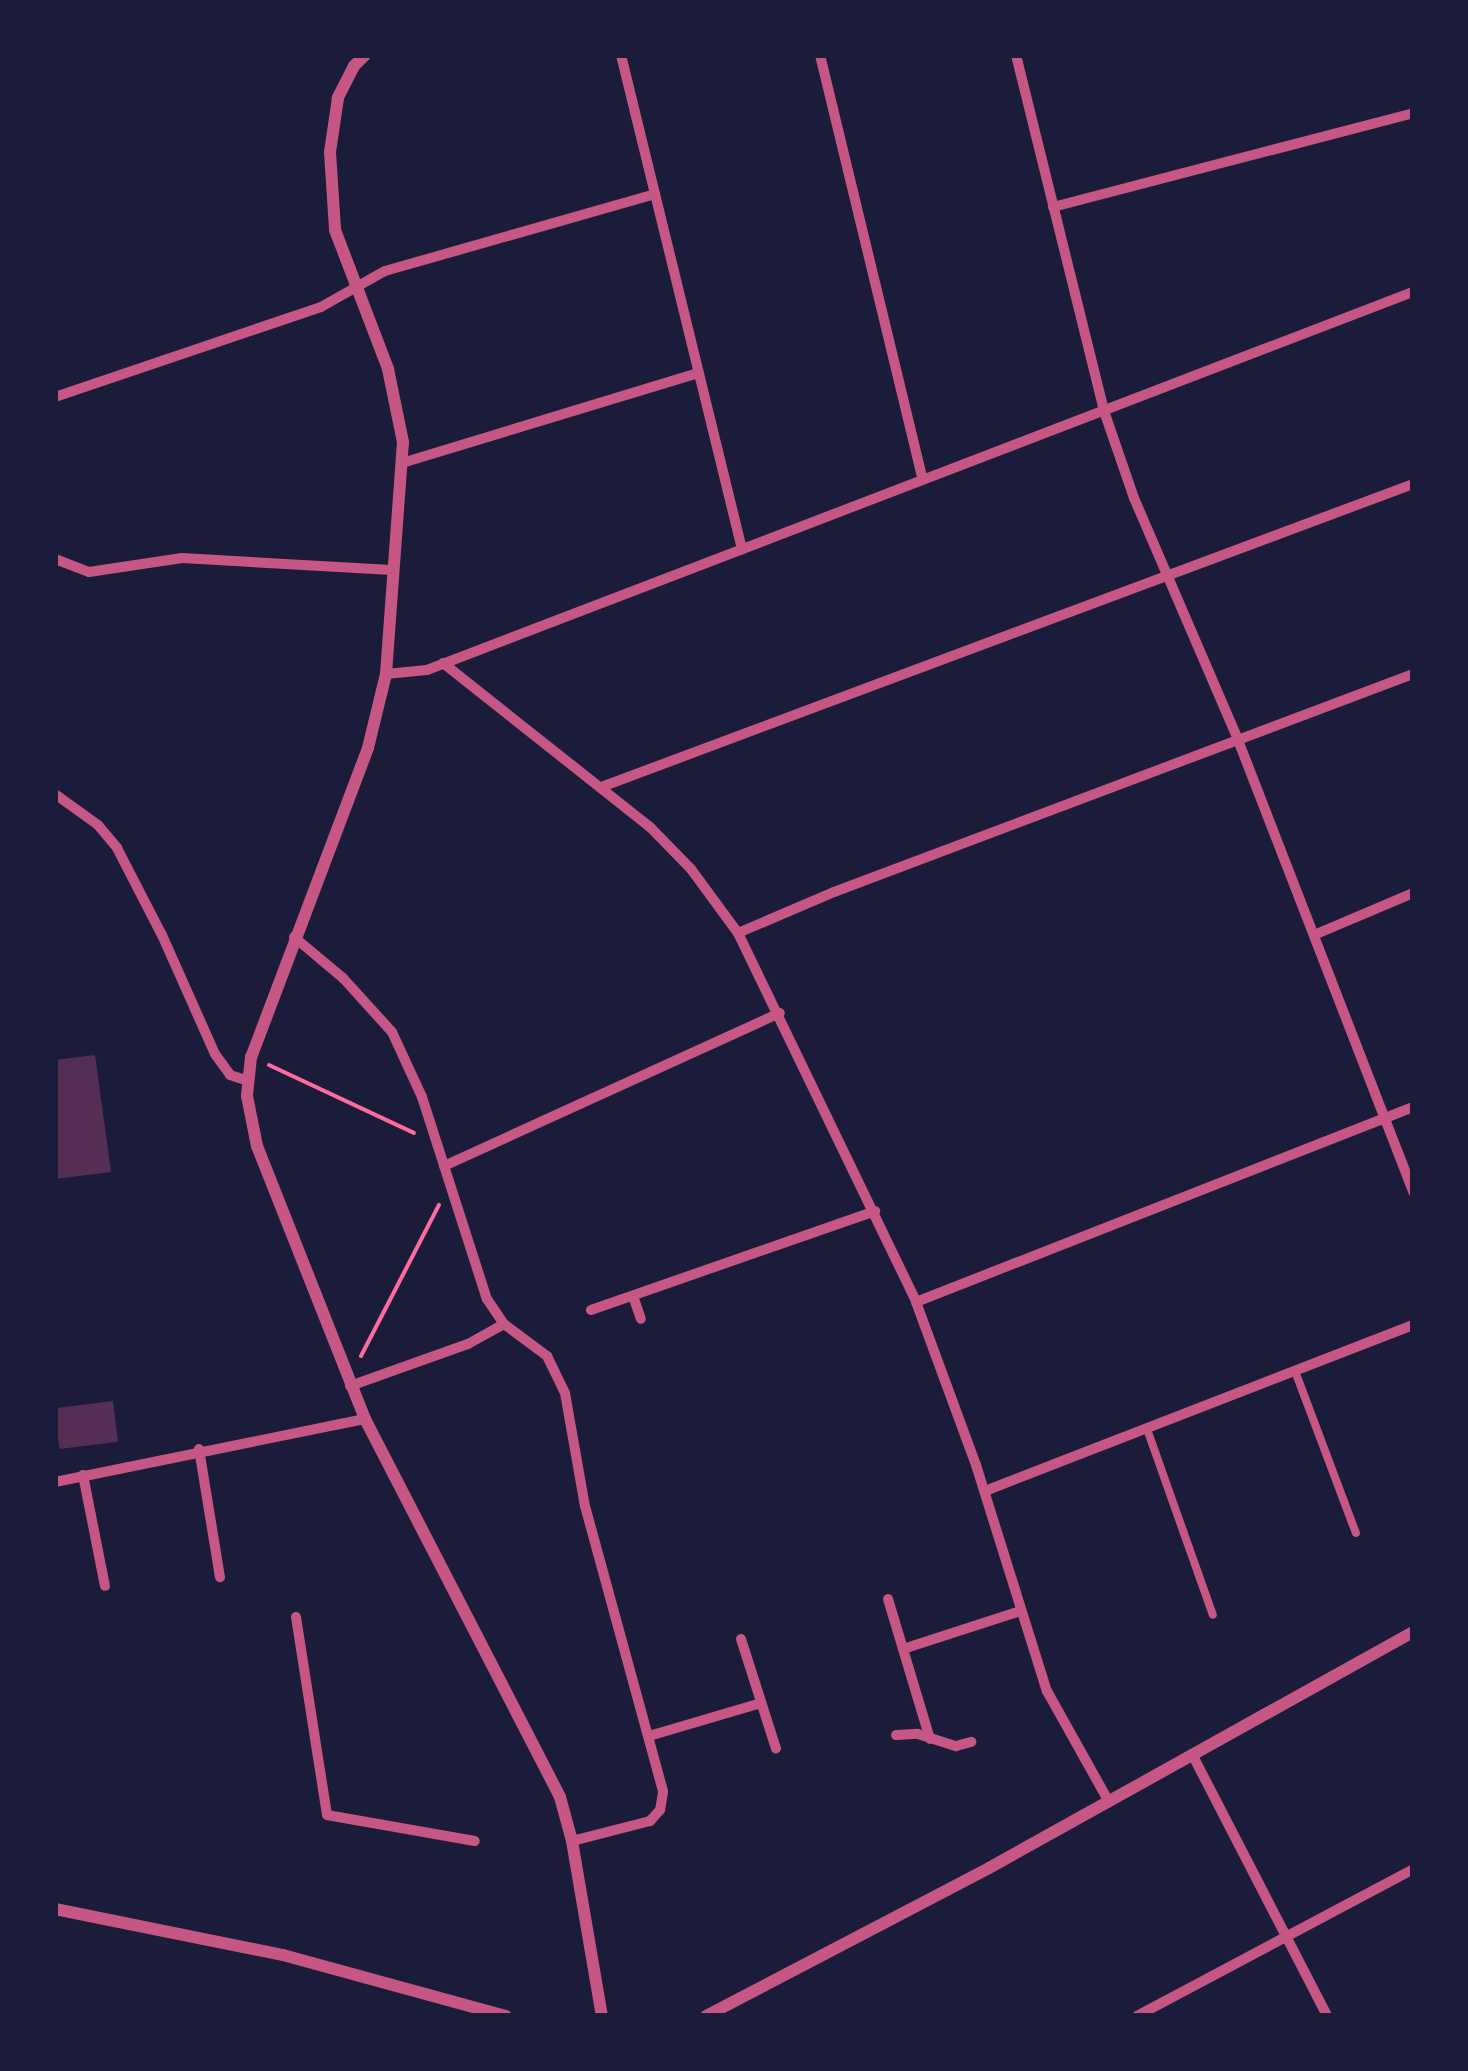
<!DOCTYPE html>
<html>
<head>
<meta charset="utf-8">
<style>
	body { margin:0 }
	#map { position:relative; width:1468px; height:2071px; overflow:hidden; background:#1b1b3a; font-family:"Golos Text",sans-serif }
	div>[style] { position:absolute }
	.building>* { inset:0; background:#542f53; transform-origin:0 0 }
	.path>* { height:4px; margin:-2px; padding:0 2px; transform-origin:2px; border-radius:2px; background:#ff6b9d }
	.pedestrian>* { height:8px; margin:-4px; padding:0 4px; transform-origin:4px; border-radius:4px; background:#c65784 }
	.minor>* { height:10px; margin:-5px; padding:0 5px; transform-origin:5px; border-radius:5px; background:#c65784 }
	.tertiary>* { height:12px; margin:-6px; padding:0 6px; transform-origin:6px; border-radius:6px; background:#c65784 }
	span { translate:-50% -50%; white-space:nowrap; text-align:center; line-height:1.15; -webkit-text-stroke:10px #1b1b3a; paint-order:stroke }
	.frame { position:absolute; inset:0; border:58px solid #1b1b3a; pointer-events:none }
</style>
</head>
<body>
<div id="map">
	<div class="building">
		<i style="clip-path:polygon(95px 1055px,111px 1172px,55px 1179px,55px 1060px)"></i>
		<i style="left:113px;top:1401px;width:41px;height:59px;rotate:83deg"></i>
	</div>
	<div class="path">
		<i style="left:269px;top:1065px;width:160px;rotate:25.1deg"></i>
		<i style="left:361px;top:1356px;width:170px;rotate:-62.7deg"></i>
	</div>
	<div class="pedestrian">
		<i style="left:1295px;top:1371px;width:173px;rotate:69.4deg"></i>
		<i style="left:1147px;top:1429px;width:197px;rotate:70.5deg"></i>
	</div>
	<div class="minor">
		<i style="left:621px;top:55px;width:509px;rotate:76.24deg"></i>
		<i style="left:820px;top:55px;width:437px;rotate:76.4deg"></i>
		<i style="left:1016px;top:55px;width:367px;rotate:76.1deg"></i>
		<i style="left:1104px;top:411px;width:92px;rotate:71deg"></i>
		<i style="left:1134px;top:498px;width:263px;rotate:66.7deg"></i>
		<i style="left:1238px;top:740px;width:485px;rotate:68.8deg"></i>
		<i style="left:1053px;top:207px;width:372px;rotate:-14.6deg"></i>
		<i style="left:55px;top:397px;width:281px;rotate:-18.7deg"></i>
		<i style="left:321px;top:307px;width:73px;rotate:-29.4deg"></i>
		<i style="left:385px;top:271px;width:281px;rotate:-15.9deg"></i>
		<i style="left:402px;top:463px;width:310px;rotate:-16.9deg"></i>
		<i style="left:55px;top:559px;width:36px;rotate:21deg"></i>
		<i style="left:89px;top:572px;width:94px;rotate:-8.6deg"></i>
		<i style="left:182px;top:558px;width:210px;rotate:3.3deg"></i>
		<i style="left:443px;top:663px;width:264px;rotate:38.4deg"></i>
		<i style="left:650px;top:827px;width:59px;rotate:45.7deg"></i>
		<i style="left:691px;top:869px;width:79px;rotate:53.7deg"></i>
		<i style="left:738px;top:933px;width:410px;rotate:64.2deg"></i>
		<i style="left:916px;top:1302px;width:174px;rotate:69.8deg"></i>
		<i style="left:976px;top:1465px;width:237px;rotate:72.6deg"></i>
		<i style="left:1047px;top:1691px;width:125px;rotate:60.8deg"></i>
		<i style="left:386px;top:674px;width:41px;rotate:-5.6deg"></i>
		<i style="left:427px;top:670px;width:1056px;rotate:-20.98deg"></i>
		<i style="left:604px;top:786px;width:864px;rotate:-20.47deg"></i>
		<i style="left:55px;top:794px;width:53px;rotate:35.8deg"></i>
		<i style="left:98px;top:825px;width:30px;rotate:50deg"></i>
		<i style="left:117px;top:848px;width:98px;rotate:62.7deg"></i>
		<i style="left:162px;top:935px;width:130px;rotate:66deg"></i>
		<i style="left:215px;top:1054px;width:26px;rotate:54deg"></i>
		<i style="left:230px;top:1075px;width:19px;rotate:18deg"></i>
		<i style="left:738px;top:933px;width:104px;rotate:-23.1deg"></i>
		<i style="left:834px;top:892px;width:619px;rotate:-20.63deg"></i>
		<i style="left:1314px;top:935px;width:108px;rotate:-23deg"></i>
		<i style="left:294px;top:937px;width:64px;rotate:39.9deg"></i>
		<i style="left:343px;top:978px;width:73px;rotate:47.8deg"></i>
		<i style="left:392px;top:1032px;width:72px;rotate:65.2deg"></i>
		<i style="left:422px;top:1097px;width:212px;rotate:72.2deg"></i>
		<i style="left:487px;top:1299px;width:30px;rotate:56deg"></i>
		<i style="left:504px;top:1324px;width:54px;rotate:36.7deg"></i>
		<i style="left:547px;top:1356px;width:41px;rotate:64.1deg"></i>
		<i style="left:565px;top:1393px;width:115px;rotate:80deg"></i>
		<i style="left:585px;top:1506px;width:296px;rotate:74.7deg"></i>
		<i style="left:663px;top:1792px;width:18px;rotate:99deg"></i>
		<i style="left:660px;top:1810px;width:15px;rotate:132deg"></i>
		<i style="left:650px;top:1821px;width:81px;rotate:165.6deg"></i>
		<i style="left:444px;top:1166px;width:369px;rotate:-24.5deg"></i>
		<i style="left:633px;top:1296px;width:24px;rotate:71deg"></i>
		<i style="left:916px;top:1302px;width:534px;rotate:-21.42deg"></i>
		<i style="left:591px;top:1310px;width:301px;rotate:-19.2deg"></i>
		<i style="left:350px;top:1386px;width:125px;rotate:-19.6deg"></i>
		<i style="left:468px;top:1344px;width:41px;rotate:-29.1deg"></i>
		<i style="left:199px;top:1449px;width:130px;rotate:80.7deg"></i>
		<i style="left:83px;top:1475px;width:113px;rotate:78.8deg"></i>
		<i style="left:55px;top:1482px;width:316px;rotate:-11.5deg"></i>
		<i style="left:985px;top:1491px;width:459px;rotate:-21.2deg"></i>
		<i style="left:888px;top:1599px;width:146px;rotate:73.3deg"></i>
		<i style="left:296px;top:1617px;width:200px;rotate:81.1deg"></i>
		<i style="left:327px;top:1815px;width:150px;rotate:10deg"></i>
		<i style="left:741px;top:1639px;width:115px;rotate:72.3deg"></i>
		<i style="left:903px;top:1649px;width:124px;rotate:-17.9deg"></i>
		<i style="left:896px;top:1735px;width:22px;rotate:-3deg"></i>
		<i style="left:918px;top:1734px;width:40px;rotate:18deg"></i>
		<i style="left:956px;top:1746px;width:16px;rotate:-15deg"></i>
		<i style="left:649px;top:1736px;width:117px;rotate:-16.4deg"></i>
		<i style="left:1192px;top:1754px;width:295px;rotate:62.7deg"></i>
		<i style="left:1137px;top:2016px;width:313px;rotate:-28deg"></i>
	</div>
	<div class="tertiary">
		<i style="left:365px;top:55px;width:16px;rotate:135deg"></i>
		<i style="left:354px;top:66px;width:36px;rotate:117deg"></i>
		<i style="left:338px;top:98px;width:55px;rotate:98.4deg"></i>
		<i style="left:330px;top:152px;width:78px;rotate:86.3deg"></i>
		<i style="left:335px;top:230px;width:149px;rotate:69.1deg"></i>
		<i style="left:388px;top:369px;width:75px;rotate:78.4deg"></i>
		<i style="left:403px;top:442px;width:233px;rotate:94.2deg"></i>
		<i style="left:386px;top:674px;width:76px;rotate:103.7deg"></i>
		<i style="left:368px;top:748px;width:330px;rotate:110.7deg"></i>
		<i style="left:251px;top:1057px;width:39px;rotate:96deg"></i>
		<i style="left:247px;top:1096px;width:51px;rotate:78.7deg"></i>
		<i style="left:257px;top:1146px;width:294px;rotate:68.4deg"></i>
		<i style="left:365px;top:1419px;width:425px;rotate:62.7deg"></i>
		<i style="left:560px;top:1797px;width:46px;rotate:74.7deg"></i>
		<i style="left:572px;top:1841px;width:178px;rotate:80.3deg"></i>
		<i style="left:55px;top:1909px;width:233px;rotate:11.4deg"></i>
		<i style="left:283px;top:1955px;width:231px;rotate:15.3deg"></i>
		<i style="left:706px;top:2016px;width:319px;rotate:-27.6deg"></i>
		<i style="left:989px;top:1868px;width:485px;rotate:-29.1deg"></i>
	</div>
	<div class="frame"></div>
</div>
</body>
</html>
